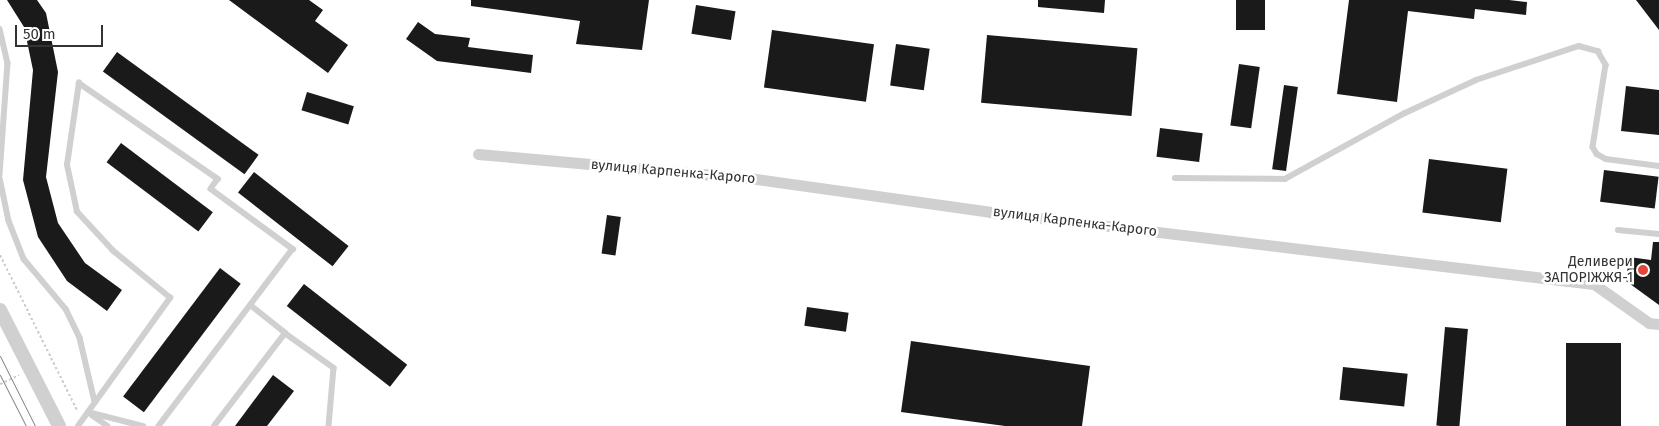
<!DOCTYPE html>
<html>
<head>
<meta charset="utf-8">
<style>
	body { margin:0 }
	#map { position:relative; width:1659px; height:426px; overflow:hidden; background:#fff; font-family:"Fira Sans",sans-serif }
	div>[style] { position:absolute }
	.building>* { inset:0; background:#1a1a1a; transform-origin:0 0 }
	.path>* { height:2px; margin-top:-1px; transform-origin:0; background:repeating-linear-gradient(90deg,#cdcdcd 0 2.5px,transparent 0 5px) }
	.service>* { height:5.5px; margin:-2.75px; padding:0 2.75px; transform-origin:2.75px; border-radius:2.75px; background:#d0d0d0 }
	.minor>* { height:11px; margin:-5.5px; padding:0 5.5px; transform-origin:5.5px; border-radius:5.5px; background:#d0d0d0 }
	.tertiary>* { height:14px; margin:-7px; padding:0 7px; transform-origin:7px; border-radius:7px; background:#d0d0d0 }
	.tram>* { height:1px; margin:-0.5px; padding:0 0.5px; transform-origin:0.5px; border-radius:0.5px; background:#888 }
	.dots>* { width:14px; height:14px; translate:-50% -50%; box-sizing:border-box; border:2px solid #fff; border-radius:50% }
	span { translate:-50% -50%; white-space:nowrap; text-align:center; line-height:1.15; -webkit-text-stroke:5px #fff; paint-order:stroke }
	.street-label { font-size:14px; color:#333 }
	.poi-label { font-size:14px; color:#333 }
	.right { translate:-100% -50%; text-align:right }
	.scale { position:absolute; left:15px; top:25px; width:88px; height:22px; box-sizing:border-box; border:2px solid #333; border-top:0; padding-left:6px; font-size:15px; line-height:18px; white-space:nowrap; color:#333; -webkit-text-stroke:4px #fff; paint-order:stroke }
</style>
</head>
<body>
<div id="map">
	<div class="building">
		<i style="clip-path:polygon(7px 0,37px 0,46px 13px,58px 72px,46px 177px,58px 223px,85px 263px,122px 290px,107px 311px,67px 281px,38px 237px,23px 180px,33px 70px,24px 27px)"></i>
		<i style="clip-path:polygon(229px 0,309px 0,323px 10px,315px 21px,348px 45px,328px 73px)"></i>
		<i style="clip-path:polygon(471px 0,649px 0,642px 50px,576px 44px,580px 21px,471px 6px)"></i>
		<i style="clip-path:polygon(1038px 0,1105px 0,1104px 13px,1038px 7px)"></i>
		<i style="left:1236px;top:0;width:29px;height:30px"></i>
		<i style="clip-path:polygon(1349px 0,1509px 0,1527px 2px,1526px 15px,1475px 9px,1474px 19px,1408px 11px,1397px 102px,1337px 94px)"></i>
		<i style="clip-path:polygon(1636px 0,1659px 0,1659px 30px)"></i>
		<i style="left:696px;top:5px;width:40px;height:29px;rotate:9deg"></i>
		<i style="clip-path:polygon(418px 22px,435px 34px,470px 38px,468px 47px,533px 55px,531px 73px,437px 61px,406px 39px)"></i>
		<i style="left:772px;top:30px;width:103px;height:58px;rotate:8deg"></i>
		<i style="left:987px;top:35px;width:151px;height:68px;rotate:5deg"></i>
		<i style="left:896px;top:44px;width:34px;height:42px;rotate:8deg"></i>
		<i style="left:117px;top:52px;width:175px;height:24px;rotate:36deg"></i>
		<i style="left:1239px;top:64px;width:21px;height:62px;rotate:8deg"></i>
		<i style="left:1284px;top:85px;width:14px;height:85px;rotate:8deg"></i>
		<i style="clip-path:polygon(1626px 86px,1659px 90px,1659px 135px,1621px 131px)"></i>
		<i style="left:307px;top:92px;width:49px;height:19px;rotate:17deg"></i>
		<i style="left:1160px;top:128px;width:43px;height:29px;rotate:7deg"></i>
		<i style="left:121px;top:143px;width:115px;height:24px;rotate:37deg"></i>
		<i style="left:1429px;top:159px;width:79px;height:54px;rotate:7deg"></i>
		<i style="left:1604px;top:170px;width:55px;height:32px;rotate:7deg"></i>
		<i style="left:254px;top:172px;width:120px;height:26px;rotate:38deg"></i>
		<i style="left:607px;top:215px;width:14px;height:39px;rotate:8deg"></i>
		<i style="clip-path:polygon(1653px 242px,1659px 242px,1659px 305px,1626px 281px,1629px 257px,1651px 260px)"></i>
		<i style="left:220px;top:268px;width:26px;height:161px;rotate:37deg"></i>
		<i style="left:304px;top:284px;width:131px;height:28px;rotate:38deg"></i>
		<i style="left:807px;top:307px;width:42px;height:19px;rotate:8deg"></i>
		<i style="left:1445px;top:327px;width:23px;height:99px;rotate:5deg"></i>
		<i style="clip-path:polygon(911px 341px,1090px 366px,1082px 426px,1005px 426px,901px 412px)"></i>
		<i style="left:1566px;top:343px;width:55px;height:83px"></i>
		<i style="left:1343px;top:367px;width:65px;height:33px;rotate:6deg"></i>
		<i style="clip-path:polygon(273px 375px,294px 391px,267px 426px,235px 426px)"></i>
	</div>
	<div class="path">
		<i style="left:0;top:255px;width:175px;rotate:63.6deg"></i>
		<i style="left:0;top:384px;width:21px;rotate:-25deg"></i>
	</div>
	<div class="service">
		<i style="left:0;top:29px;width:35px;rotate:77deg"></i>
		<i style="left:8px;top:63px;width:112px;rotate:94.1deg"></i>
		<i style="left:0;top:178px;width:44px;rotate:78.2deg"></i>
		<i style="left:9px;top:221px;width:41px;rotate:68.5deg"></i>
		<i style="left:24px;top:259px;width:65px;rotate:50deg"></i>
		<i style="left:66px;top:309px;width:32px;rotate:64deg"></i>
		<i style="left:80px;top:338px;width:66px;rotate:76.8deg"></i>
		<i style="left:1175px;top:178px;width:110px;rotate:0.5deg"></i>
		<i style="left:1285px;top:179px;width:137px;rotate:-28.8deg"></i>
		<i style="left:1405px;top:113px;width:78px;rotate:-24.9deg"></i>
		<i style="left:1476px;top:80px;width:108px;rotate:-18.3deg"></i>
		<i style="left:1579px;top:46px;width:20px;rotate:15deg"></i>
		<i style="left:1598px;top:51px;width:16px;rotate:60deg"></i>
		<i style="left:1606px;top:65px;width:83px;rotate:99deg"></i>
		<i style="left:1593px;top:147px;width:8px;rotate:60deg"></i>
		<i style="left:1597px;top:154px;width:10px;rotate:29deg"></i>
		<i style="left:1606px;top:159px;width:53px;rotate:7.5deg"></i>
		<i style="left:1618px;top:230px;width:41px;rotate:5.6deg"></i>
		<i style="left:285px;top:333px;width:60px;rotate:35.5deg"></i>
		<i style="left:334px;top:368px;width:58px;rotate:94.9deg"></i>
		<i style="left:88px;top:412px;width:57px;rotate:14.3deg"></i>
		<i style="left:92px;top:415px;width:19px;rotate:35deg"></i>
		<i style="left:78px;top:426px;width:158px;rotate:-54.3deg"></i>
		<i style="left:170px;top:298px;width:74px;rotate:-140.5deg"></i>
		<i style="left:113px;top:251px;width:53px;rotate:-132.7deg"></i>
		<i style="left:77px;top:212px;width:48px;rotate:-102deg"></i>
		<i style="left:67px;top:165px;width:83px;rotate:-81.7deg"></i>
		<i style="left:79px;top:83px;width:169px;rotate:34.6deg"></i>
		<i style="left:218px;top:179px;width:12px;rotate:125deg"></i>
		<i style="left:211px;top:189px;width:102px;rotate:36.2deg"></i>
		<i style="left:293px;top:249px;width:222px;rotate:127.1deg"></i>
		<i style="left:214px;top:426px;width:117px;rotate:-52.6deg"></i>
		<i style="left:285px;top:333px;width:43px;rotate:-141.5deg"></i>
	</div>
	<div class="minor">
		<i style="left:478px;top:154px;width:272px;rotate:5.1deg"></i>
		<i style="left:749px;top:178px;width:243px;rotate:8deg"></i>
		<i style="left:990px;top:212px;width:608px;rotate:6.8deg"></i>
		<i style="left:1594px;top:284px;width:67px;rotate:35.3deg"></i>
		<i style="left:1649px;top:323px;width:10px;rotate:6deg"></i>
	</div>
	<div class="tertiary">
		<i style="left:0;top:310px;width:130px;rotate:63deg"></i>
	</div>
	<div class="tram">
		<i style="left:0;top:356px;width:78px;rotate:63.4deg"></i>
		<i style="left:0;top:375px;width:57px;rotate:63deg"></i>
	</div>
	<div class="dots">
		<i style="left:1643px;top:270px;background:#e4463b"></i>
	</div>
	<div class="street-label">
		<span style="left:673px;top:172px;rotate:5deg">вулиця Карпенка-Карого</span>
		<span style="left:1075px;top:222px;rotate:7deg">вулиця Карпенка-Карого</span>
	</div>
	<div class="poi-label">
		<span class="right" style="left:1633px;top:270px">Деливери<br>ЗАПОРІЖЖЯ-1</span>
	</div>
	<div class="scale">50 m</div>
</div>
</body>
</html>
